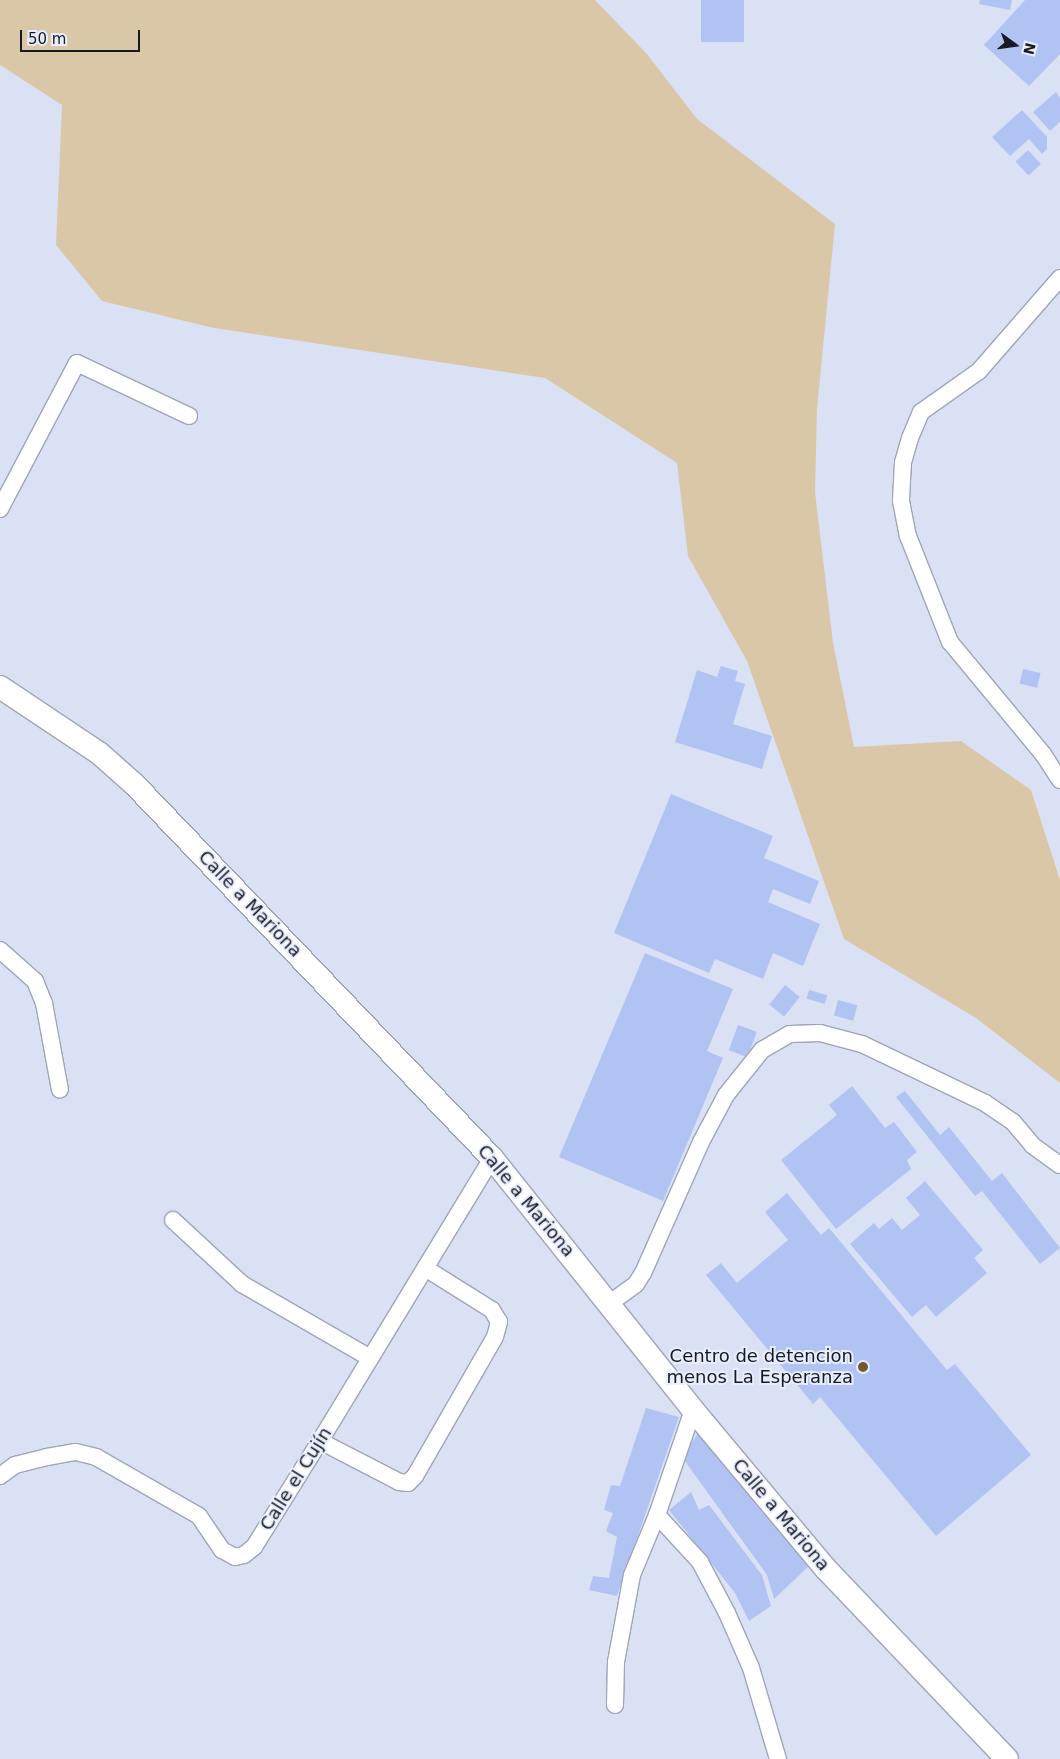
<!DOCTYPE html>
<html>
<head>
<meta charset="utf-8">
<style>
	body { margin:0 }
	#map { position:relative; width:1060px; height:1759px; overflow:hidden; background:#dae1f4; font-family:"DejaVu Sans",sans-serif }
	div>[style] { position:absolute }
	.green>* { inset:0; background:#dac7a8 }
	.building>* { inset:0; background:#b1c3f3; transform-origin:0 0 }
	.roads { filter:drop-shadow(1px 0 #9ea5b7) drop-shadow(-1px 0 #9ea5b7) drop-shadow(0 1px #9ea5b7) drop-shadow(0 -1px #9ea5b7) }
	.minor>* { height:16px; margin:-8px; padding:0 8px; transform-origin:8px; border-radius:8px; background:#fff }
	.secondary>* { height:22px; margin:-11px; padding:0 11px; transform-origin:11px; border-radius:11px; background:#fff }
	.dots>* { width:14px; height:14px; translate:-50% -50%; box-sizing:border-box; border:2px solid #e8eefe; border-radius:50% }
	span { translate:-50% -50%; white-space:nowrap; text-align:center; line-height:1.15; -webkit-text-stroke:4px #e8eefe; paint-order:stroke }
	.street-label { font-size:18px; color:#171a21 }
	.poi-label { font-size:18px; color:#171a21 }
	.right { translate:-100% -50%; text-align:right }
	.north { position:absolute; left:990px; top:20px; width:50px; height:50px; -webkit-text-stroke:4px #e8eefe; paint-order:stroke; rotate:104deg; font-size:14px; font-weight:700; line-height:20px; text-align:center; color:#171a21 }
	.north::after { content:''; display:block; margin:auto; width:18px; height:22px; background:#171a21; clip-path:polygon(50% 0,100% 100%,50% 72%,0 100%) }
	.scale { position:absolute; left:20px; top:30px; width:120px; height:22px; box-sizing:border-box; border:2px solid #171a21; border-top:0; padding-left:6px; font-size:15px; line-height:18px; white-space:nowrap; color:#171a21; -webkit-text-stroke:4px #e8eefe; paint-order:stroke }
</style>
</head>
<body>
<div id="map">
	<div class="green">
		<i style="clip-path:polygon(0 0,595px 0,647px 54px,697px 119px,835px 224px,817px 409px,815px 492px,833px 643px,854px 747px,961px 741px,1031px 790px,1060px 880px,1060px 1083px,976px 1018px,844px 939px,747px 661px,688px 556px,677px 463px,545px 378px,214px 328px,102px 301px,56px 245px,62px 105px,0 65px)"></i>
	</div>
	<div class="building">
		<i style="left:701px;top:0;width:43px;height:42px"></i>
		<i style="clip-path:polygon(980px 0,1012px 0,1010px 10px,979px 4px)"></i>
		<i style="clip-path:polygon(1025px 0,1060px 0,1060px 54px,1029px 86px,984px 45px)"></i>
		<i style="clip-path:polygon(1056px 92px,1060px 98px,1060px 122px,1050px 131px,1033px 112px)"></i>
		<i style="clip-path:polygon(1022px 110px,1047px 137px,1047px 149px,1042px 154px,1029px 139px,1010px 156px,992px 137px)"></i>
		<i style="left:1028px;top:150px;width:19px;height:17px;rotate:47deg"></i>
		<i style="clip-path:polygon(721px 666px,738px 671px,735px 681px,745px 684px,733px 724px,772px 736px,762px 769px,675px 742px,697px 670px,717px 677px)"></i>
		<i style="left:1023px;top:669px;width:18px;height:15px;rotate:13deg"></i>
		<i style="clip-path:polygon(671px 794px,773px 836px,764px 858px,819px 881px,810px 904px,773px 889px,768px 902px,820px 924px,803px 966px,773px 953px,763px 979px,715px 959px,709px 973px,614px 933px)"></i>
		<i style="clip-path:polygon(645px 953px,733px 989px,707px 1051px,723px 1058px,663px 1201px,559px 1157px)"></i>
		<i style="left:785px;top:985px;width:19px;height:25px;rotate:39deg"></i>
		<i style="left:809px;top:990px;width:19px;height:9px;rotate:16deg"></i>
		<i style="left:838px;top:1000px;width:20px;height:16px;rotate:15deg"></i>
		<i style="left:738px;top:1025px;width:20px;height:27px;rotate:20deg"></i>
		<i style="clip-path:polygon(852px 1086px,885px 1128px,894px 1122px,917px 1152px,907px 1160px,911px 1169px,836px 1229px,781px 1160px,837px 1115px,829px 1105px)"></i>
		<i style="clip-path:polygon(905px 1091px,940px 1135px,949px 1127px,992px 1181px,1002px 1173px,1060px 1248px,1040px 1264px,982px 1191px,975px 1196px,896px 1097px)"></i>
		<i style="clip-path:polygon(925px 1181px,983px 1250px,974px 1258px,987px 1273px,936px 1317px,926px 1305px,912px 1317px,850px 1244px,874px 1223px,879px 1229px,892px 1218px,902px 1230px,920px 1215px,906px 1198px)"></i>
		<i style="clip-path:polygon(787px 1193px,821px 1235px,829px 1228px,947px 1370px,955px 1364px,1031px 1455px,936px 1536px,820px 1397px,813px 1404px,706px 1275px,721px 1263px,737px 1283px,788px 1240px,765px 1212px)"></i>
		<i style="clip-path:polygon(646px 1408px,679px 1417px,617px 1596px,589px 1590px,593px 1576px,609px 1578px,617px 1537px,606px 1531px,613px 1513px,604px 1510px,611px 1485px,620px 1486px)"></i>
		<i style="clip-path:polygon(698px 1433px,809px 1566px,774px 1599px,767px 1575px,682px 1457px)"></i>
		<i style="clip-path:polygon(691px 1492px,699px 1510px,709px 1505px,762px 1575px,771px 1606px,749px 1621px,735px 1593px,669px 1510px)"></i>
	</div>
	<div class="roads">
		<div class="minor">
			<i style="left:1060px;top:278px;width:123px;rotate:131.1deg"></i>
			<i style="left:979px;top:371px;width:71px;rotate:144.7deg"></i>
			<i style="left:921px;top:412px;width:28px;rotate:113deg"></i>
			<i style="left:910px;top:438px;width:25px;rotate:106deg"></i>
			<i style="left:903px;top:462px;width:39px;rotate:93deg"></i>
			<i style="left:901px;top:501px;width:36px;rotate:79deg"></i>
			<i style="left:908px;top:536px;width:114px;rotate:68.4deg"></i>
			<i style="left:950px;top:642px;width:146px;rotate:50.3deg"></i>
			<i style="left:1043px;top:754px;width:31px;rotate:57deg"></i>
			<i style="left:0;top:509px;width:165px;rotate:-62.2deg"></i>
			<i style="left:77px;top:363px;width:124px;rotate:25.3deg"></i>
			<i style="left:0;top:950px;width:47px;rotate:41.5deg"></i>
			<i style="left:35px;top:981px;width:24px;rotate:68deg"></i>
			<i style="left:44px;top:1003px;width:88px;rotate:79.6deg"></i>
			<i style="left:173px;top:1220px;width:94px;rotate:42.8deg"></i>
			<i style="left:242px;top:1284px;width:148px;rotate:30deg"></i>
			<i style="left:610px;top:1303px;width:32px;rotate:-36deg"></i>
			<i style="left:636px;top:1284px;width:13px;rotate:-58deg"></i>
			<i style="left:643px;top:1273px;width:143px;rotate:-66.1deg"></i>
			<i style="left:701px;top:1142px;width:53px;rotate:-62deg"></i>
			<i style="left:726px;top:1095px;width:58px;rotate:-51.3deg"></i>
			<i style="left:762px;top:1050px;width:32px;rotate:-30deg"></i>
			<i style="left:790px;top:1034px;width:30px;rotate:-2deg"></i>
			<i style="left:820px;top:1033px;width:43px;rotate:14.7deg"></i>
			<i style="left:862px;top:1044px;width:136px;rotate:25.6deg"></i>
			<i style="left:985px;top:1103px;width:34px;rotate:34deg"></i>
			<i style="left:1013px;top:1122px;width:30px;rotate:50deg"></i>
			<i style="left:1032px;top:1145px;width:34px;rotate:36deg"></i>
			<i style="left:320px;top:1441px;width:89px;rotate:27.4deg"></i>
			<i style="left:399px;top:1482px;width:9px;rotate:6deg"></i>
			<i style="left:408px;top:1483px;width:10px;rotate:-45deg"></i>
			<i style="left:415px;top:1476px;width:160px;rotate:-60.1deg"></i>
			<i style="left:495px;top:1337px;width:16px;rotate:-75deg"></i>
			<i style="left:499px;top:1322px;width:14px;rotate:-120deg"></i>
			<i style="left:492px;top:1310px;width:79px;rotate:-147.9deg"></i>
			<i style="left:0;top:1476px;width:19px;rotate:-36deg"></i>
			<i style="left:15px;top:1465px;width:33px;rotate:-14deg"></i>
			<i style="left:47px;top:1457px;width:29px;rotate:-10deg"></i>
			<i style="left:76px;top:1452px;width:21px;rotate:14deg"></i>
			<i style="left:96px;top:1457px;width:119px;rotate:29.8deg"></i>
			<i style="left:199px;top:1516px;width:41px;rotate:55.9deg"></i>
			<i style="left:222px;top:1550px;width:15px;rotate:28deg"></i>
			<i style="left:235px;top:1557px;width:9px;rotate:-13deg"></i>
			<i style="left:244px;top:1555px;width:13px;rotate:-39deg"></i>
			<i style="left:254px;top:1547px;width:125px;rotate:-58.1deg"></i>
			<i style="left:320px;top:1441px;width:331px;rotate:-58.7deg"></i>
			<i style="left:657px;top:1515px;width:64px;rotate:47.5deg"></i>
			<i style="left:700px;top:1562px;width:58px;rotate:62.1deg"></i>
			<i style="left:727px;top:1613px;width:60px;rotate:66.4deg"></i>
			<i style="left:751px;top:1668px;width:95px;rotate:73.5deg"></i>
			<i style="left:615px;top:1705px;width:43px;rotate:-88.7deg"></i>
			<i style="left:616px;top:1662px;width:88px;rotate:-79.6deg"></i>
			<i style="left:632px;top:1575px;width:65px;rotate:-67.4deg"></i>
			<i style="left:657px;top:1515px;width:111px;rotate:-71.1deg"></i>
		</div>
		<div class="secondary">
			<i style="left:0;top:687px;width:119px;rotate:33.7deg"></i>
			<i style="left:99px;top:753px;width:47px;rotate:41.5deg"></i>
			<i style="left:134px;top:784px;width:518px;rotate:46.25deg"></i>
			<i style="left:492px;top:1158px;width:322px;rotate:51.4deg"></i>
			<i style="left:693px;top:1410px;width:207px;rotate:50.1deg"></i>
			<i style="left:826px;top:1569px;width:262px;rotate:46.4deg"></i>
		</div>
	</div>
	<div class="dots">
		<i style="left:863px;top:1367px;background:#73592b"></i>
	</div>
	<div class="street-label">
		<span style="left:250px;top:904px;rotate:46deg">Calle a Mariona</span>
		<span style="left:526px;top:1201px;rotate:50deg">Calle a Mariona</span>
		<span style="left:296px;top:1479px;rotate:-58deg">Calle el Cujín</span>
		<span style="left:781px;top:1515px;rotate:50deg">Calle a Mariona</span>
	</div>
	<div class="poi-label">
		<span class="right" style="left:853px;top:1367px">Centro de detencion<br>menos La Esperanza</span>
	</div>
	<div class="north">N</div>
	<div class="scale">50 m</div>
</div>
</body>
</html>
